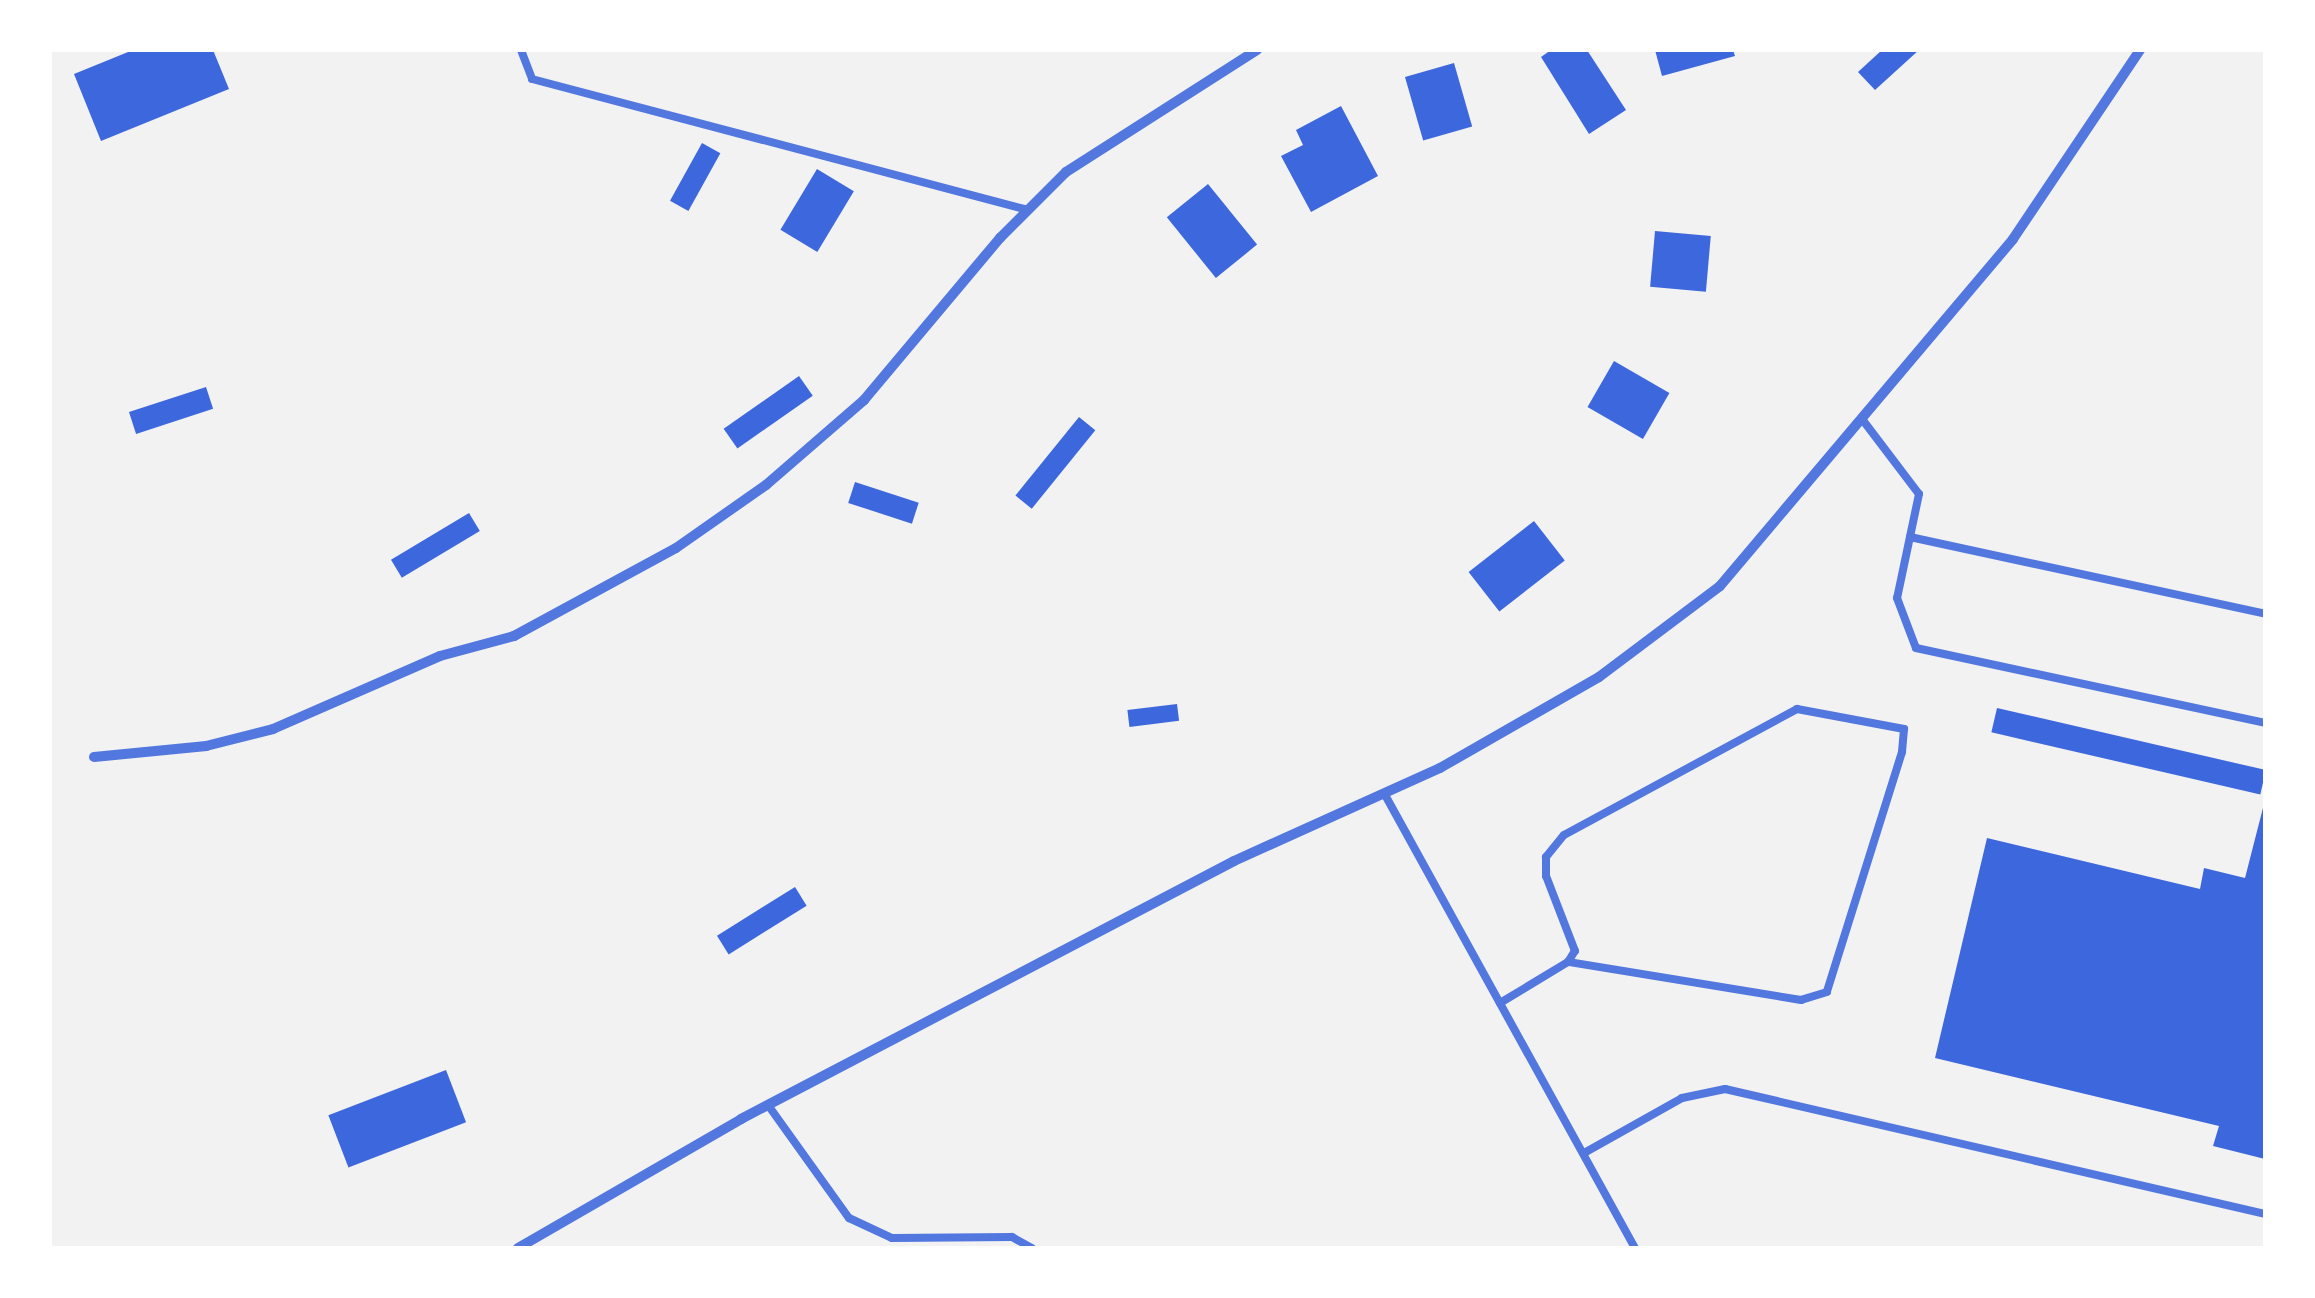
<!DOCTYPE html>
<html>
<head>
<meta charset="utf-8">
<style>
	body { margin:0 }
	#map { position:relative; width:2315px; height:1298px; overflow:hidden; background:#f2f2f2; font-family:Arial,sans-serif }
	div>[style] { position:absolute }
	.building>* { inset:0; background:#3d67dc; transform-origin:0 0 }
	.service>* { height:8px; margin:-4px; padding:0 4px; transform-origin:4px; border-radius:4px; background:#5277de }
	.minor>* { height:10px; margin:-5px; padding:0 5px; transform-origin:5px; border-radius:5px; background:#5277de }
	span { translate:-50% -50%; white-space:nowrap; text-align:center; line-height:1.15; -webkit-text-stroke:10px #fff; paint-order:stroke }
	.frame { position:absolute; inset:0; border:52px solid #fff; pointer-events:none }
</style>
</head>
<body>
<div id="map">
	<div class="building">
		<i style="clip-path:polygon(133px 50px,213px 50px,229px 89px,101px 141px,74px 74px)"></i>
		<i style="clip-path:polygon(1551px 50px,1587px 50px,1626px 110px,1589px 134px,1541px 57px)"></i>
		<i style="clip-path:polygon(1655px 50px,1733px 50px,1735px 56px,1662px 76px)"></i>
		<i style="clip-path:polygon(1882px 50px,1919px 50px,1875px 90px,1858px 72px)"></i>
		<i style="left:1454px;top:63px;width:66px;height:51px;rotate:74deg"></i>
		<i style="clip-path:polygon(1341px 106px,1378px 176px,1311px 212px,1281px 156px,1303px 145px,1296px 130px)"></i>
		<i style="left:702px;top:143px;width:21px;height:66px;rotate:29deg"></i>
		<i style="left:817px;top:169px;width:43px;height:71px;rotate:31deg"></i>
		<i style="left:1208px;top:184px;width:78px;height:53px;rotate:51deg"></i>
		<i style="left:1655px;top:231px;width:56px;height:56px;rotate:5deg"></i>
		<i style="left:1614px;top:361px;width:64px;height:53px;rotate:30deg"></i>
		<i style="left:799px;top:376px;width:24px;height:92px;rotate:55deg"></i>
		<i style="left:206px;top:387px;width:23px;height:81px;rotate:72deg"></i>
		<i style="left:1079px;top:417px;width:21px;height:101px;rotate:39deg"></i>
		<i style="left:855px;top:482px;width:67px;height:22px;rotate:18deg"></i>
		<i style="left:469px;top:513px;width:21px;height:91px;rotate:59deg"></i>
		<i style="left:1534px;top:521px;width:50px;height:83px;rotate:52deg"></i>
		<i style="left:1177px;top:704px;width:17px;height:50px;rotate:83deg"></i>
		<i style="left:1997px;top:708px;width:276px;height:25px;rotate:13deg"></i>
		<i style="clip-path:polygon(2265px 800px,2265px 1159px,2213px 1146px,2219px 1126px,1935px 1058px,1987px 838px,2200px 889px,2204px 868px,2245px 878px)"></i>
		<i style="left:795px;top:887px;width:22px;height:92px;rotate:58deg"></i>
		<i style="left:446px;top:1070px;width:56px;height:126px;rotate:69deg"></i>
	</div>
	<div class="service">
		<i style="left:521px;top:50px;width:31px;rotate:69deg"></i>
		<i style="left:532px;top:79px;width:513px;rotate:14.79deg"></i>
		<i style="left:1862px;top:419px;width:94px;rotate:52.8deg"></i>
		<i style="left:1919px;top:494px;width:106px;rotate:101.9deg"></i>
		<i style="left:1897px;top:598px;width:53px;rotate:69.2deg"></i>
		<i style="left:1916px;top:648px;width:357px;rotate:12.1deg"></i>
		<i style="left:1910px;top:537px;width:363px;rotate:12.2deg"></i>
		<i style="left:1384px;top:793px;width:520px;rotate:61.12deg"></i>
		<i style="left:1500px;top:1003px;width:79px;rotate:-31.1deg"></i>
		<i style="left:1568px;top:962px;width:13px;rotate:-58deg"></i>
		<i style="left:1575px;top:951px;width:80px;rotate:-111.1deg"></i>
		<i style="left:1546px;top:876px;width:19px;rotate:-90deg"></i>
		<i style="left:1546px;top:857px;width:28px;rotate:-51deg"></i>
		<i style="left:1564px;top:835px;width:265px;rotate:-28.4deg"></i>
		<i style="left:1797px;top:709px;width:109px;rotate:10.6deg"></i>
		<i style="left:1904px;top:729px;width:23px;rotate:95deg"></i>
		<i style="left:1902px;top:752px;width:251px;rotate:107.4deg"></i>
		<i style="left:1827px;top:992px;width:27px;rotate:163deg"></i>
		<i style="left:1801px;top:1000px;width:236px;rotate:-170.7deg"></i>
		<i style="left:768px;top:1105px;width:139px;rotate:54.4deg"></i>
		<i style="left:849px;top:1218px;width:47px;rotate:24.9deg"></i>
		<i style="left:892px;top:1238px;width:120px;rotate:-0.5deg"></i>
		<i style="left:1012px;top:1237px;width:23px;rotate:29deg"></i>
		<i style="left:1584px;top:1153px;width:112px;rotate:-29.3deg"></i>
		<i style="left:1682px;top:1098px;width:44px;rotate:-11.8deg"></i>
		<i style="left:1725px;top:1089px;width:554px;rotate:13.03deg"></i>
	</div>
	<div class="minor">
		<i style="left:94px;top:757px;width:113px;rotate:-5.6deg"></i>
		<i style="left:206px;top:746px;width:69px;rotate:-14.2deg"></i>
		<i style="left:273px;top:729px;width:182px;rotate:-23.6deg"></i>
		<i style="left:440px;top:656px;width:77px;rotate:-15.1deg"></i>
		<i style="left:514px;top:636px;width:184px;rotate:-28.5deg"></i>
		<i style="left:676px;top:548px;width:110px;rotate:-35deg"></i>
		<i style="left:766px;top:485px;width:130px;rotate:-40.9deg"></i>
		<i style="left:864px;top:400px;width:212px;rotate:-50deg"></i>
		<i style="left:1000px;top:238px;width:93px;rotate:-45deg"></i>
		<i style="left:1066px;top:172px;width:227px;rotate:-32.6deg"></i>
		<i style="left:518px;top:1248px;width:258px;rotate:-30deg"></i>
		<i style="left:741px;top:1119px;width:556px;rotate:-27.62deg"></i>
		<i style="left:1234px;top:861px;width:226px;rotate:-24.3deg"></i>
		<i style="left:1440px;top:768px;width:183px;rotate:-29.8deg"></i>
		<i style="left:1599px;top:677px;width:151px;rotate:-36.9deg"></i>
		<i style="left:1720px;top:586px;width:454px;rotate:-49.8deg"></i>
		<i style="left:2013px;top:239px;width:228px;rotate:-56.1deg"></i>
	</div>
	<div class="frame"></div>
</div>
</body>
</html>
